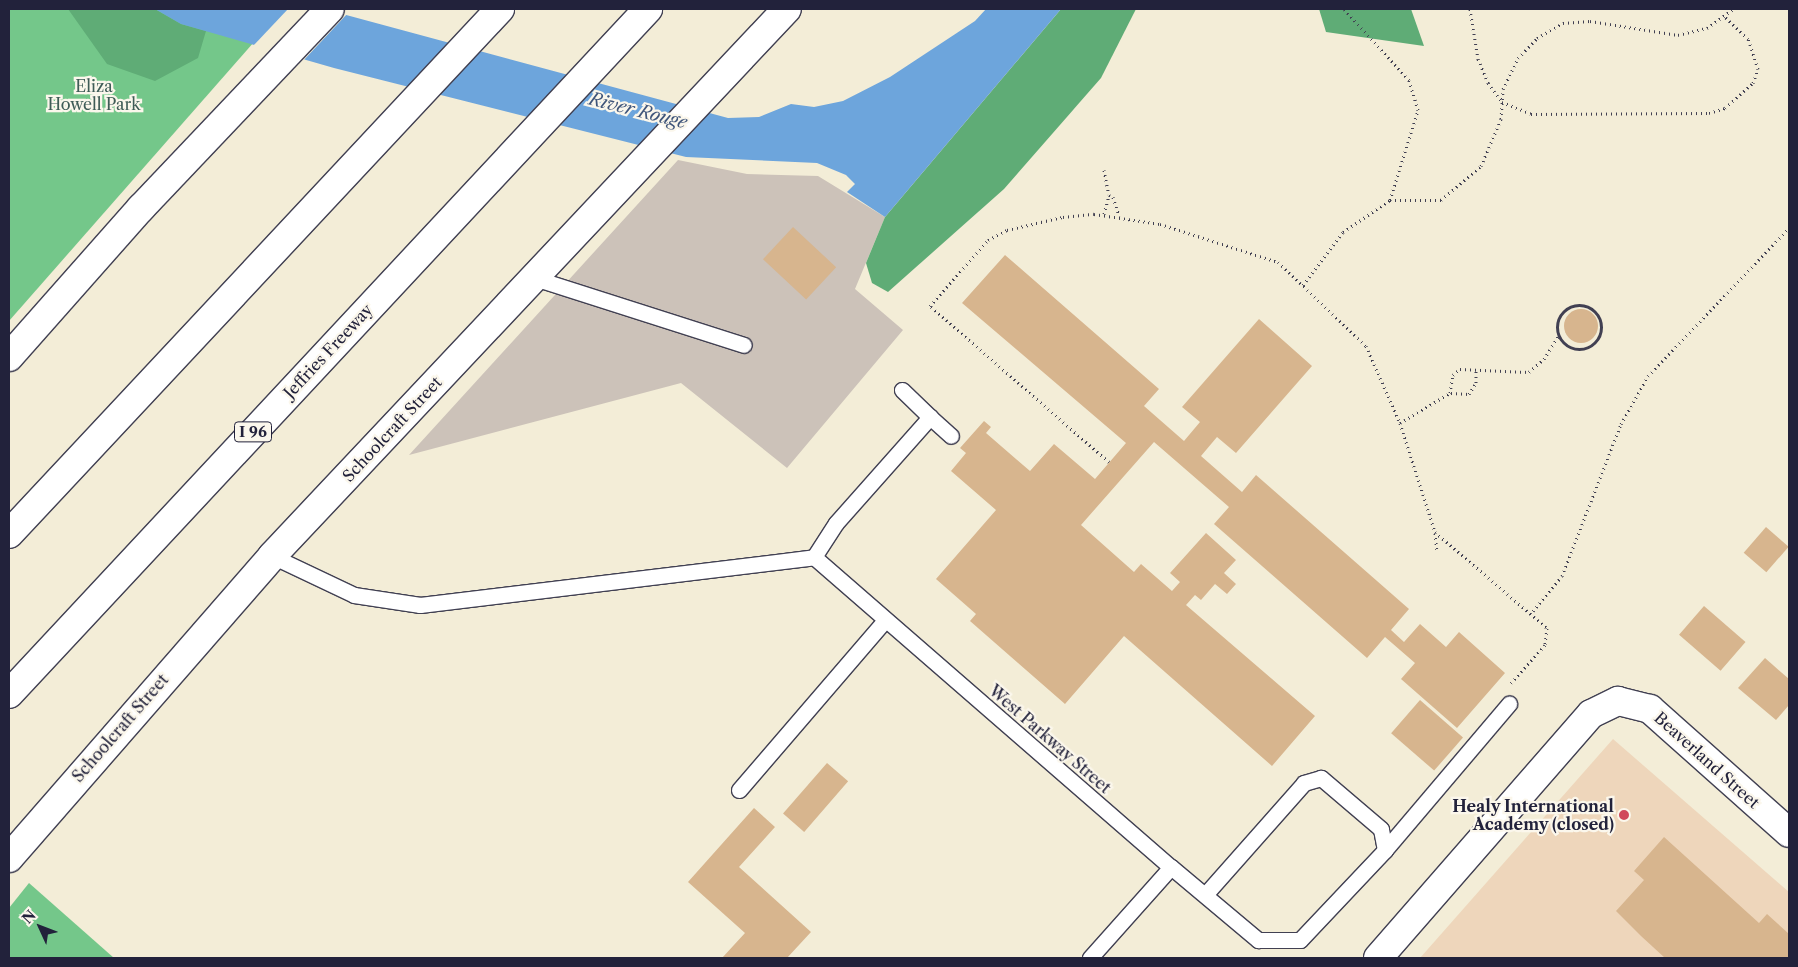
<!DOCTYPE html>
<html>
<head>
<meta charset="utf-8">
<style>
	body { margin:0 }
	#map { position:relative; width:1798px; height:967px; overflow:hidden; background:#f3edd7; font-family:"Libre Caslon Text",serif }
	div>[style] { position:absolute }
	.built>* { inset:0; background:#eed6bb }
	.industrial>* { inset:0; background:#ccc2b9 }
	.green>* { inset:0; background:#74c78a }
	.forest>* { inset:0; background:#5fac76 }
	.water>* { inset:0; background:#6da5dc }
	.pier>* { inset:0; background:#f3edd7 }
	.building>* { inset:0; background:#d7b58e; transform-origin:0 0 }
	.round { border-radius:50% }
	.path>* { height:3px; margin-top:-1.5px; transform-origin:0; background:repeating-linear-gradient(90deg,#414052 0 1px,transparent 0 5px) }
	.path>.ring { margin:-1.5px; padding:0; box-sizing:content-box; background:none; border:3px solid #414052; border-radius:50% }
	.roads { filter:drop-shadow(1px 0 #414052) drop-shadow(-1px 0 #414052) drop-shadow(0 1px #414052) drop-shadow(0 -1px #414052) }
	.service>* { height:15px; margin:-7.5px; padding:0 7.5px; transform-origin:7.5px; border-radius:7.5px; background:#fff }
	.minor>* { height:28px; margin:-14px; padding:0 14px; transform-origin:14px; border-radius:14px; background:#fff }
	.secondary>* { height:28px; margin:-14px; padding:0 14px; transform-origin:14px; border-radius:14px; background:#fff }
	.motorway>* { height:28px; margin:-14px; padding:0 14px; transform-origin:14px; border-radius:14px; background:#fff }
	.dots>* { width:14px; height:14px; translate:-50% -50%; box-sizing:border-box; border:2px solid #fbf7ec; border-radius:50% }
	span { translate:-50% -50%; white-space:nowrap; text-align:center; line-height:1.15; -webkit-text-stroke:4.5px #fbf7ec; paint-order:stroke }
	.shield-label span { padding:1px 4px; background:#fbf7ec; border:1px solid; border-radius:4px; -webkit-text-stroke-width:0 }
	.shield-label { font-size:15px; color:#22223b; font-weight:700 }
	.park-label { font-size:16px; color:#3f5c57 }
	.street-label { font-size:16px; color:#22223b }
	.poi-label { font-size:16px; color:#22223b; font-weight:700 }
	.right { translate:-100% -50%; text-align:right }
	.water-label { font-size:18px; color:#40567b; font-style:italic }
	.frame { position:absolute; inset:0; border:10px solid #22223b; pointer-events:none }
	.north { position:absolute; left:15px; top:902px; width:50px; height:50px; -webkit-text-stroke:4px #fbf7ec; paint-order:stroke; rotate:313deg; font-size:14px; font-weight:700; line-height:20px; text-align:center; color:#22223b }
	.north::after { content:''; display:block; margin:auto; width:18px; height:22px; background:#22223b; clip-path:polygon(50% 0,100% 100%,50% 72%,0 100%) }
</style>
</head>
<body>
<div id="map">
	<div class="built">
		<i style="clip-path:polygon(1613px 739px,1789px 892px,1789px 958px,1420px 958px)"></i>
	</div>
	<div class="industrial">
		<i style="clip-path:polygon(678px 160px,747px 174px,818px 176px,885px 217px,855px 289px,903px 330px,787px 468px,681px 383px,409px 455px)"></i>
	</div>
	<div class="green">
		<i style="clip-path:polygon(9px 9px,283px 9px,9px 321px)"></i>
		<i style="clip-path:polygon(29px 883px,114px 958px,9px 958px,9px 908px)"></i>
	</div>
	<div class="forest">
		<i style="clip-path:polygon(68px 9px,155px 9px,181px 24px,206px 31px,198px 58px,155px 81px,107px 64px)"></i>
		<i style="clip-path:polygon(1061px 9px,1136px 9px,1101px 78px,1004px 189px,888px 292px,872px 283px,866px 263px,885px 217px)"></i>
		<i style="clip-path:polygon(1319px 9px,1411px 9px,1424px 46px,1326px 32px)"></i>
	</div>
	<div class="water">
		<i style="clip-path:polygon(155px 9px,324px 9px,728px 118px,759px 117px,791px 104px,814px 107px,843px 101px,890px 77px,975px 21px,986px 9px,1061px 9px,885px 217px,847px 192px,855px 184px,846px 175px,817px 163px,686px 157px,334px 68px,181px 24px)"></i>
	</div>
	<div class="pier">
		<i style="clip-path:polygon(288px 9px,334px 9px,348px 13px,302px 62px,252px 47px)"></i>
	</div>
	<div class="building">
		<i style="left:793px;top:227px;width:59px;height:44px;rotate:43deg"></i>
		<i style="clip-path:polygon(1005px 255px,1159px 389px,1144px 406px,1184px 441px,1200px 422px,1182px 407px,1259px 319px,1312px 366px,1236px 453px,1217px 437px,1201px 456px,1242px 492px,1256px 475px,1409px 609px,1391px 630px,1404px 642px,1420px 624px,1446px 647px,1459px 632px,1505px 673px,1457px 728px,1401px 679px,1415px 663px,1385px 637px,1367px 658px,1214px 524px,1229px 507px,1154px 442px,1081px 525px,1134px 572px,1141px 564px,1172px 591px,1180px 582px,1170px 573px,1206px 533px,1236px 560px,1224px 573px,1236px 584px,1227px 594px,1215px 584px,1201px 600px,1195px 595px,1186px 605px,1315px 716px,1272px 766px,1124px 636px,1065px 704px,970px 621px,976px 614px,936px 579px,996px 510px,951px 471px,966px 453px,960px 448px,984px 421px,991px 427px,986px 433px,1030px 471px,1054px 444px,1095px 479px,1126px 443px,962px 303px)"></i>
		<i class="round" style="left:1564px;top:309px;width:34px;height:34px"></i>
		<i style="left:1766px;top:527px;width:30px;height:34px;rotate:41deg"></i>
		<i style="left:1704px;top:606px;width:55px;height:38px;rotate:41deg"></i>
		<i style="clip-path:polygon(1765px 658px,1789px 679px,1789px 705px,1776px 720px,1738px 688px)"></i>
		<i style="left:1420px;top:700px;width:57px;height:44px;rotate:41deg"></i>
		<i style="left:827px;top:763px;width:28px;height:67px;rotate:41deg"></i>
		<i style="clip-path:polygon(754px 808px,775px 827px,739px 867px,811px 932px,787px 958px,722px 958px,745px 933px,688px 882px)"></i>
		<i style="clip-path:polygon(1664px 837px,1759px 923px,1767px 914px,1789px 934px,1789px 958px,1665px 958px,1641px 936px,1616px 911px,1644px 880px,1634px 871px)"></i>
	</div>
	<div class="path">
		<i style="left:1470px;top:9px;width:51px;rotate:80.9deg"></i>
		<i style="left:1478px;top:59px;width:26px;rotate:67deg"></i>
		<i style="left:1488px;top:83px;width:24px;rotate:54deg"></i>
		<i style="left:1502px;top:102px;width:31px;rotate:22deg"></i>
		<i style="left:1531px;top:114px;width:178px;rotate:-0.3deg"></i>
		<i style="left:1709px;top:113px;width:17px;rotate:-17deg"></i>
		<i style="left:1725px;top:108px;width:38px;rotate:-42deg"></i>
		<i style="left:1753px;top:83px;width:15px;rotate:-70deg"></i>
		<i style="left:1758px;top:69px;width:32px;rotate:-108deg"></i>
		<i style="left:1748px;top:39px;width:33px;rotate:-136deg"></i>
		<i style="left:1104px;top:170px;width:25px;rotate:79deg"></i>
		<i style="left:1390px;top:200px;width:51px"></i>
		<i style="left:1441px;top:200px;width:52px;rotate:-40.4deg"></i>
		<i style="left:1481px;top:166px;width:51px;rotate:-66.9deg"></i>
		<i style="left:1501px;top:119px;width:30px;rotate:-86deg"></i>
		<i style="left:1503px;top:89px;width:34px;rotate:-64deg"></i>
		<i style="left:1518px;top:58px;width:28px;rotate:-46deg"></i>
		<i style="left:1537px;top:38px;width:30px;rotate:-30deg"></i>
		<i style="left:1563px;top:23px;width:27px;rotate:-4deg"></i>
		<i style="left:1590px;top:21px;width:89px;rotate:9deg"></i>
		<i style="left:1678px;top:35px;width:30px;rotate:-14deg"></i>
		<i style="left:1707px;top:28px;width:32px;rotate:-36deg"></i>
		<i style="left:1104px;top:214px;width:20px;rotate:-75deg"></i>
		<i style="left:1109px;top:195px;width:4px;rotate:27deg"></i>
		<i style="left:1113px;top:197px;width:20px;rotate:72deg"></i>
		<i style="left:1303px;top:285px;width:66px;rotate:-53deg"></i>
		<i style="left:1343px;top:232px;width:57px;rotate:-34.2deg"></i>
		<i style="left:1390px;top:200px;width:94px;rotate:-72.7deg"></i>
		<i style="left:1418px;top:110px;width:31px;rotate:-107deg"></i>
		<i style="left:1409px;top:80px;width:96px;rotate:-132.5deg"></i>
		<i class="ring" style="left:1557px;top:305px;width:41px;height:41px"></i>
		<i style="left:1451px;top:393px;width:18px;rotate:3deg"></i>
		<i style="left:1469px;top:394px;width:13px;rotate:-58deg"></i>
		<i style="left:1476px;top:383px;width:12px;rotate:-90deg"></i>
		<i style="left:1400px;top:423px;width:58px;rotate:-31deg"></i>
		<i style="left:1450px;top:393px;width:18px;rotate:-81deg"></i>
		<i style="left:1453px;top:375px;width:9px;rotate:-41deg"></i>
		<i style="left:1460px;top:369px;width:69px;rotate:2.5deg"></i>
		<i style="left:1529px;top:372px;width:20px;rotate:-41deg"></i>
		<i style="left:1544px;top:359px;width:28px;rotate:-58deg"></i>
		<i style="left:1109px;top:462px;width:237px;rotate:-138.9deg"></i>
		<i style="left:930px;top:306px;width:88px;rotate:-48.7deg"></i>
		<i style="left:988px;top:240px;width:21px;rotate:-28deg"></i>
		<i style="left:1007px;top:230px;width:57px;rotate:-13.1deg"></i>
		<i style="left:1063px;top:217px;width:31px;rotate:-6deg"></i>
		<i style="left:1094px;top:214px;width:67px;rotate:8.6deg"></i>
		<i style="left:1160px;top:224px;width:124px;rotate:17.9deg"></i>
		<i style="left:1278px;top:262px;width:122px;rotate:43.7deg"></i>
		<i style="left:1366px;top:346px;width:84px;rotate:66.2deg"></i>
		<i style="left:1400px;top:423px;width:114px;rotate:72.2deg"></i>
		<i style="left:1435px;top:532px;width:148px;rotate:40.6deg"></i>
		<i style="left:1547px;top:628px;width:17px;rotate:97deg"></i>
		<i style="left:1545px;top:645px;width:51px;rotate:131.8deg"></i>
		<i style="left:1435px;top:533px;width:19px;rotate:84deg"></i>
		<i style="left:1533px;top:611px;width:45px;rotate:-50.4deg"></i>
		<i style="left:1562px;top:576px;width:163px;rotate:-68.8deg"></i>
		<i style="left:1621px;top:424px;width:55px;rotate:-60.6deg"></i>
		<i style="left:1648px;top:376px;width:204px;rotate:-46.4deg"></i>
	</div>
	<div class="roads">
		<div class="service">
			<i style="left:534px;top:278px;width:220px;rotate:17.7deg"></i>
			<i style="left:930px;top:417px;width:28px;rotate:42deg"></i>
			<i style="left:272px;top:556px;width:91px;rotate:25.4deg"></i>
			<i style="left:354px;top:595px;width:67px;rotate:8.6deg"></i>
			<i style="left:420px;top:605px;width:397px;rotate:-6.9deg"></i>
			<i style="left:814px;top:557px;width:473px;rotate:41deg"></i>
			<i style="left:1171px;top:867px;width:122px;rotate:131.7deg"></i>
			<i style="left:814px;top:557px;width:40px;rotate:-57.1deg"></i>
			<i style="left:836px;top:523px;width:142px;rotate:-48.4deg"></i>
			<i style="left:930px;top:417px;width:39px;rotate:-136deg"></i>
			<i style="left:739px;top:790px;width:224px;rotate:-49.3deg"></i>
			<i style="left:1385px;top:850px;width:192px;rotate:-49.7deg"></i>
			<i style="left:1171px;top:867px;width:114px;rotate:40deg"></i>
			<i style="left:1258px;top:940px;width:42px"></i>
			<i style="left:1300px;top:940px;width:124px;rotate:-46.6deg"></i>
			<i style="left:1385px;top:850px;width:21px;rotate:-101deg"></i>
			<i style="left:1381px;top:829px;width:79px;rotate:-139.6deg"></i>
			<i style="left:1321px;top:778px;width:18px;rotate:164deg"></i>
			<i style="left:1304px;top:783px;width:149px;rotate:131.5deg"></i>
		</div>
		<div class="minor">
			<i style="left:1378px;top:958px;width:324px;rotate:-48.9deg"></i>
			<i style="left:1591px;top:714px;width:30px;rotate:-26deg"></i>
			<i style="left:1618px;top:701px;width:33px;rotate:14deg"></i>
			<i style="left:1650px;top:709px;width:186px;rotate:41.7deg"></i>
		</div>
		<div class="secondary">
			<i style="left:9px;top:357px;width:199px;rotate:-48.5deg"></i>
			<i style="left:141px;top:208px;width:274px;rotate:-46.5deg"></i>
			<i style="left:9px;top:858px;width:400px;rotate:-48.9deg"></i>
			<i style="left:272px;top:556px;width:751px;rotate:-46.73deg"></i>
		</div>
		<div class="motorway">
			<i style="left:9px;top:534px;width:719px;rotate:-46.92deg"></i>
			<i style="left:9px;top:694px;width:937px;rotate:-46.99deg"></i>
		</div>
	</div>
	<div class="dots">
		<i style="left:1624px;top:815px;background:#d1495b"></i>
	</div>
	<div class="shield-label">
		<span style="left:253px;top:432px">I 96</span>
	</div>
	<div class="park-label">
		<span style="left:94px;top:95px">Eliza<br>Howell Park</span>
	</div>
	<div class="street-label">
		<span style="left:328px;top:351px;rotate:-47deg">Jeffries Freeway</span>
		<span style="left:392px;top:429px;rotate:-47deg">Schoolcraft Street</span>
		<span style="left:120px;top:728px;rotate:-49deg">Schoolcraft Street</span>
		<span style="left:1050px;top:739px;rotate:41deg">West Parkway Street</span>
		<span style="left:1707px;top:760px;rotate:42deg">Beaverland Street</span>
	</div>
	<div class="poi-label">
		<span class="right" style="left:1614px;top:815px">Healy International<br>Academy (closed)</span>
	</div>
	<div class="water-label">
		<span style="left:638px;top:111px;rotate:14deg">River Rouge</span>
	</div>
	<div class="frame"></div>
	<div class="north">N</div>
</div>
</body>
</html>
